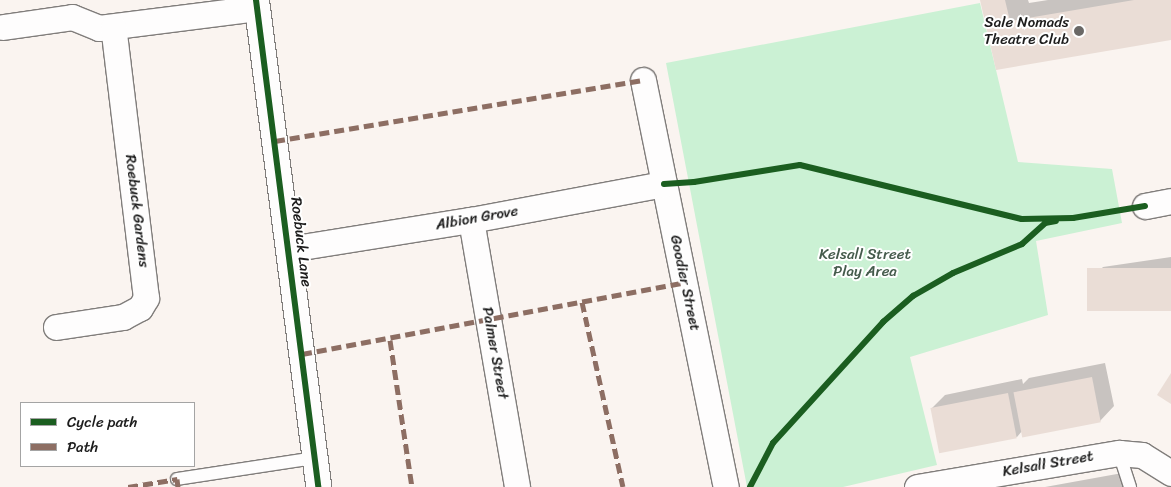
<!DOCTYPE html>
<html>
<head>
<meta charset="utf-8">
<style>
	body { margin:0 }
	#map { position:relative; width:1171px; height:487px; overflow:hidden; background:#faf4f0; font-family:Sriracha,sans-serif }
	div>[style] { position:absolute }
	.green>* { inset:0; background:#cbf1d4 }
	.shadow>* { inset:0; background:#0003 }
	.building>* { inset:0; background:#eaddd6; transform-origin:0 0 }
	.roads { filter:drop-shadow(1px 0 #807d7b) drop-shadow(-1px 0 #807d7b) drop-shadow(0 1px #807d7b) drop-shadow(0 -1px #807d7b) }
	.service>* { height:12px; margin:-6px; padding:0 6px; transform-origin:6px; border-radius:6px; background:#fefdfd }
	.minor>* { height:25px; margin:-12.5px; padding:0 12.5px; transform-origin:12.5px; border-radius:12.5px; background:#fefdfd }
	.quiet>* { height:5px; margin-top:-2.5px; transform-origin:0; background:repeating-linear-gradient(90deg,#8d6e63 0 10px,transparent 0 15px) }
	.cycleway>* { height:6px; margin:-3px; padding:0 3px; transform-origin:3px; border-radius:3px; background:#1b5e20 }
	.dots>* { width:14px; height:14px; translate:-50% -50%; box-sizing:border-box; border:2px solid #fff; border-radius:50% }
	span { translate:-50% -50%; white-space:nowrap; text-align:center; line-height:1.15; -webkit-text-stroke:4px #fff; paint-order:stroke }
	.poi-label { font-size:15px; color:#1c1c1c }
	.right { translate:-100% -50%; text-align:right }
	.street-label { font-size:15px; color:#1c1c1c }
	.park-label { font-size:15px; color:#455b4c }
	.legend { position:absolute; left:20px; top:402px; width:175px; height:65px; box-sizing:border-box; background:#fff; border:1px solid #a4a4a4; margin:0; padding:6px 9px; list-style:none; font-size:15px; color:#1c1c1c }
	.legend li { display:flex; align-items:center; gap:10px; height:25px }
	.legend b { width:25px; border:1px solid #a4a4a4 }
</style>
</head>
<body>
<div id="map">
	<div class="green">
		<i style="clip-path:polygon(980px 3px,1018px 162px,1112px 169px,1122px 223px,1036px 241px,1048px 315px,910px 357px,937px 465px,843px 487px,747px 487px,666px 63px)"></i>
	</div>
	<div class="shadow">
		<i style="clip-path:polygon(981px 0,1028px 0,1029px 3px,1048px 0,1171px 0,1171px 39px,997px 68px)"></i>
		<i style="clip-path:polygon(1171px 257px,1171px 309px,1089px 281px,1103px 267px)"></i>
		<i style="clip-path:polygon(1105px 363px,1114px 406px,1100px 421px,1022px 431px,1017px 437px,931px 409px,945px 395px,1022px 379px,1023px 384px,1029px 378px)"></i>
		<i style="clip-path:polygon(1128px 472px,1134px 487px,1045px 487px)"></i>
	</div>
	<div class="building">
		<i style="clip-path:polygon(980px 0,1005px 0,1010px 21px,1134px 0,1171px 0,1171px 40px,996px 70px)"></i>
		<i style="left:1171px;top:268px;width:43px;height:84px;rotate:90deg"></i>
		<i style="clip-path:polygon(1171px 373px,1171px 404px,1157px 395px)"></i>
		<i style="left:1092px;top:377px;width:46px;height:80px;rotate:79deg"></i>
		<i style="left:1008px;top:393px;width:46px;height:79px;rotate:79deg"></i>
	</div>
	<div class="roads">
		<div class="service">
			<i style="left:1119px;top:453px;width:36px;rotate:72deg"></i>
			<i style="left:177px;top:479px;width:139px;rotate:-8.7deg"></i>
		</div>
		<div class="minor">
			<i style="left:256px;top:0;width:491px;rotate:82.7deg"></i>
			<i style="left:3px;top:27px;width:70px;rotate:-8.2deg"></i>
			<i style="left:72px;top:17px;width:29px;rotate:22deg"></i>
			<i style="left:99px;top:28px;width:159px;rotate:-7.2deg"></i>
			<i style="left:643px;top:80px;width:415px;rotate:78.5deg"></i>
			<i style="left:1145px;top:206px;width:26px;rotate:-11deg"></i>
			<i style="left:471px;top:220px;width:271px;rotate:80.2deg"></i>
			<i style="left:289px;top:249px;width:184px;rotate:-9.1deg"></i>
			<i style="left:471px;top:220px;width:196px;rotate:-10.6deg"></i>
			<i style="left:56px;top:327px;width:68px;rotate:-8.5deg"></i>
			<i style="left:123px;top:317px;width:19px;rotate:-28deg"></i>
			<i style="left:140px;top:308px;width:12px;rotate:-59deg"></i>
			<i style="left:146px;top:298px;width:273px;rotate:-96.9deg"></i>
			<i style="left:917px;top:487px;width:205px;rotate:-9.6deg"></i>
			<i style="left:1119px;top:453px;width:23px;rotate:5deg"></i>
			<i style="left:1142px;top:455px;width:34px;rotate:32deg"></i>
		</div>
	</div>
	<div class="quiet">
		<i style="left:275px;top:141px;width:373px;rotate:-9.4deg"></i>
		<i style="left:582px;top:302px;width:189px;rotate:77.5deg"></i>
		<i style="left:390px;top:340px;width:149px;rotate:81.5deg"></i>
		<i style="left:302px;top:354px;width:390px;rotate:-10.6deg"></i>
		<i style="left:128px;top:487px;width:50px;rotate:-9.3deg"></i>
		<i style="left:177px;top:479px;width:8px;rotate:83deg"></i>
	</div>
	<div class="cycleway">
		<i style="left:256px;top:0;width:491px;rotate:82.7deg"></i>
		<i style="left:664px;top:184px;width:30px;rotate:-4deg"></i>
		<i style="left:694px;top:182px;width:107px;rotate:-9.1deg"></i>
		<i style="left:800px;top:165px;width:228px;rotate:13.7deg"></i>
		<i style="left:1022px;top:219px;width:51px;rotate:-1.1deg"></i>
		<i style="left:1073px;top:218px;width:73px;rotate:-9.5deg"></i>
		<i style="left:750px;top:487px;width:50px;rotate:-62.4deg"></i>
		<i style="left:773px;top:443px;width:164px;rotate:-47.7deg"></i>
		<i style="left:883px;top:322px;width:40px;rotate:-41deg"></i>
		<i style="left:913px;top:296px;width:46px;rotate:-29.9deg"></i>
		<i style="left:953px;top:273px;width:75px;rotate:-22.8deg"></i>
		<i style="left:1022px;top:244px;width:31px;rotate:-42deg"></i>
		<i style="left:1045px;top:223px;width:11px;rotate:-10deg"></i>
	</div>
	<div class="dots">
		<i style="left:1079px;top:31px;background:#6a6866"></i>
	</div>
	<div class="poi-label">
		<span class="right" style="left:1069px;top:31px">Sale Nomads<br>Theatre Club</span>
	</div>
	<div class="street-label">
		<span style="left:137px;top:211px;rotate:83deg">Roebuck Gardens</span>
		<span style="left:477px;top:218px;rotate:-10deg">Albion Grove</span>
		<span style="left:301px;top:242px;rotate:83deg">Roebuck Lane</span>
		<span style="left:685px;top:283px;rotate:78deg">Goodier Street</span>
		<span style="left:495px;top:353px;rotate:80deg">Palmer Street</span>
		<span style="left:1048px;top:464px;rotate:-10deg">Kelsall Street</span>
	</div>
	<div class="park-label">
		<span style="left:865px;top:263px">Kelsall Street<br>Play Area</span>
	</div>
	<ul class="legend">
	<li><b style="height:6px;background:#1b5e20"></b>Cycle path</li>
	<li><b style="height:6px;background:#8d6e63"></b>Path</li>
	</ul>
</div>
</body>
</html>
